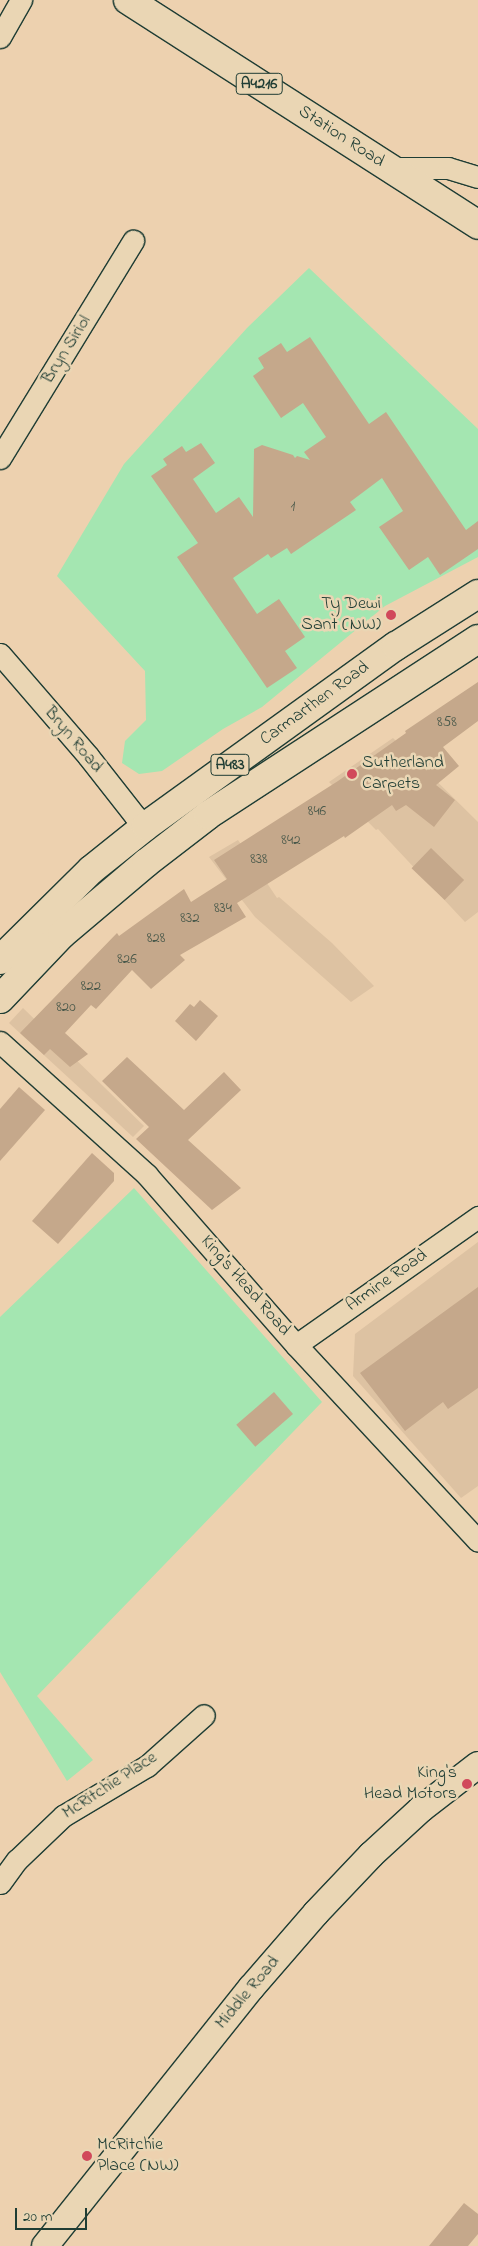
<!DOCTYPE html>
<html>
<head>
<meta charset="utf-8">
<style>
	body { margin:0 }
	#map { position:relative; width:478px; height:2246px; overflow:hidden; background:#edd1af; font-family:"Indie Flower",sans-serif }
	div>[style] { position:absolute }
	.built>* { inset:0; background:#ddc2a2 }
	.green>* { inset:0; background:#a4e6b1 }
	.building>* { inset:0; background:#c5a88b; transform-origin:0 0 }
	.roads { filter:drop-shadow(1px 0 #1f3d34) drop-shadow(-1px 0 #1f3d34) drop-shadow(0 1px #1f3d34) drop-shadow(0 -1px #1f3d34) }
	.minor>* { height:21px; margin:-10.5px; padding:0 10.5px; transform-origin:10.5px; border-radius:10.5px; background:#ead6b4 }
	.tertiary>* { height:26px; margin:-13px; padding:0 13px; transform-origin:13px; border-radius:13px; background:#ead6b4 }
	.primary>* { height:28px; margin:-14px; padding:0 14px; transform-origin:14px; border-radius:14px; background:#ead6b4 }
	.dots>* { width:14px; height:14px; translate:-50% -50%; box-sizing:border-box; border:2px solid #ead6b4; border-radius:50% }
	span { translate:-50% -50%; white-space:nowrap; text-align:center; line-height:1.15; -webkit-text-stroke:5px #ead6b4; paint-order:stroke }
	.number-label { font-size:15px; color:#48584a }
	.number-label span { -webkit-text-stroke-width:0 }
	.shield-label span { padding:1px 4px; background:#ead6b4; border:1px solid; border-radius:4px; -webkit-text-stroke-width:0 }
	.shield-label { font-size:16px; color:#1f3d34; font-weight:700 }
	.street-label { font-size:18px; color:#1f3d34 }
	.poi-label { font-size:18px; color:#1f3d34 }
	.right { translate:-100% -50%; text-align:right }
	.left { translate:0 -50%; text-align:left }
	.scale { position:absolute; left:15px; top:2208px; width:72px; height:22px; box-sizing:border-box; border:2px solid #1f3d34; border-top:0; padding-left:6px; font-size:15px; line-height:18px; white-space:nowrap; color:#1f3d34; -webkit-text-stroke:4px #ead6b4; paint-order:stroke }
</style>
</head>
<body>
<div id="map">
	<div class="built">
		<i style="clip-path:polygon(393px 738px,478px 822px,478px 912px,465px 922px,378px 829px,376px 830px,329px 782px)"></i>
		<i style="clip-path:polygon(238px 840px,277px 898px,279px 897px,332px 943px,374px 986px,351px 1002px,255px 917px,209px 857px)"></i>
		<i style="clip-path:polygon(23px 1008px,144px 1126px,133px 1137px,9px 1023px)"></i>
		<i style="clip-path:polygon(478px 1242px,478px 1486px,461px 1498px,353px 1376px,355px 1334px)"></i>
	</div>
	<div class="green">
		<i style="clip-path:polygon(309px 268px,478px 429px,478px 557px,385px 606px,262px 707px,223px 729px,162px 771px,139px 774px,122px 763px,125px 741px,146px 720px,145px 671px,57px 576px,124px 464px,247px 328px)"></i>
		<i style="clip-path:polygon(134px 1188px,322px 1402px,37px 1696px,93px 1760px,67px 1781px,0 1672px,0 1317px)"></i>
	</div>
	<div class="building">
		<i style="clip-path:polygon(310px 337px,369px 424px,386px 412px,466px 530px,478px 521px,478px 549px,440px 575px,428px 557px,409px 570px,379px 527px,403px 511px,382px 478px,350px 502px,356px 510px,291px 554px,287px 548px,271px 558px,268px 554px,233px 578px,257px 614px,279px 599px,305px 637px,285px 651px,297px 668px,267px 688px,177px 557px,198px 543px,151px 476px,167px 465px,163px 459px,182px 446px,186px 452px,201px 443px,215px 463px,193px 479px,216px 513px,239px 497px,253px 517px,254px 449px,262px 445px,293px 455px,295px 458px,297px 456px,310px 460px,304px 452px,326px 437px,303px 403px,281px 418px,253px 376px,264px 368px,258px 358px,281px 343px,287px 352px)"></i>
		<i style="clip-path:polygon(478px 682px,478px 721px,443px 747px,459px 766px,436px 785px,455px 800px,434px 827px,406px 805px,396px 811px,392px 805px,345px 838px,344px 836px,237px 903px,246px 917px,180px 955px,185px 960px,151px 989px,132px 970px,96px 1009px,91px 1005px,65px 1033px,88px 1054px,70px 1067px,50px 1049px,44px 1055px,20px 1033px,117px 933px,119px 936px,184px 889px,191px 902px,227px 879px,214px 860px,338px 781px,406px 733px,405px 731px)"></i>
		<i style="left:431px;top:848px;width:46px;height:28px;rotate:44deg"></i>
		<i style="clip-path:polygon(200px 1000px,218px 1016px,196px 1041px,175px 1021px,190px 1004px,194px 1007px)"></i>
		<i style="clip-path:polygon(127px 1057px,184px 1110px,224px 1072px,241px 1090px,188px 1140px,241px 1188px,212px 1210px,136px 1139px,149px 1127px,102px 1081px)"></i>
		<i style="clip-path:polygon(19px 1087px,45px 1110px,0 1161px,0 1109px)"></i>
		<i style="clip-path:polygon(92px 1153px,114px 1173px,114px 1181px,58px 1244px,32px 1221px)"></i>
		<i style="clip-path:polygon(478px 1287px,478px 1388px,448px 1409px,443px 1402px,405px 1431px,360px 1373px)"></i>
		<i style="left:274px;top:1392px;width:29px;height:50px;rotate:49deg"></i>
		<i style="clip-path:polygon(464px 2203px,478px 2214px,478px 2234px,468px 2246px,429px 2246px)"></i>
	</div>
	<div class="roads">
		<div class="minor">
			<i style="left:0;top:37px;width:43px;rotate:-60.4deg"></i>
			<i style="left:390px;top:168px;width:58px"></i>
			<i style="left:448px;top:168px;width:31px;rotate:17deg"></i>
			<i style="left:0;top:458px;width:255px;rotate:-58.5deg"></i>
			<i style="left:0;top:654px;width:135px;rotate:49.2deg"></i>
			<i style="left:88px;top:756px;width:76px;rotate:51.9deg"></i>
			<i style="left:135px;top:816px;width:15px;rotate:42deg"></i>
			<i style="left:0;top:1042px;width:198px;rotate:42.1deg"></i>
			<i style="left:147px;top:1175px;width:226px;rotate:48.8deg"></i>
			<i style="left:296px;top:1345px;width:267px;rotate:47.1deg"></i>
			<i style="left:296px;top:1345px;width:223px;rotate:-35.1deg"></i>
			<i style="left:0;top:1883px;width:29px;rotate:-54deg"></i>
			<i style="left:17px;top:1860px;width:64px;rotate:-43.7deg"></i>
			<i style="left:63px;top:1816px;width:98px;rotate:-30.8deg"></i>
			<i style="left:147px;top:1766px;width:76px;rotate:-41.8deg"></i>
		</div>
		<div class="tertiary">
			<i style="left:45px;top:2246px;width:330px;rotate:-51.4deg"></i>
			<i style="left:251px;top:1988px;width:99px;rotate:-49.1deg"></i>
			<i style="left:316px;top:1913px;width:80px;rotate:-46.5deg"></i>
			<i style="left:371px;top:1855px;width:68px;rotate:-42.6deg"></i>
			<i style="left:421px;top:1809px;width:72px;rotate:-37.7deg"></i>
		</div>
		<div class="primary">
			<i style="left:128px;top:0;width:416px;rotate:32.7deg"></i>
			<i style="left:0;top:960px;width:128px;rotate:-44.7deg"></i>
			<i style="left:91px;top:870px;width:70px;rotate:-38.7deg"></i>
			<i style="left:146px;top:826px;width:308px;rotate:-35.8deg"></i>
			<i style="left:396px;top:646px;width:97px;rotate:-32.4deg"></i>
			<i style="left:0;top:999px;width:90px;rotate:-46.4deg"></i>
			<i style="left:62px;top:934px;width:110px;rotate:-40.2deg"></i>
			<i style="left:146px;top:863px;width:78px;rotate:-37.7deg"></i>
			<i style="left:208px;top:815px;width:322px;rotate:-33.1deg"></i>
		</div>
	</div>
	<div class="dots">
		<i style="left:391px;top:615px;background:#d1495b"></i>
		<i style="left:352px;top:774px;background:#d1495b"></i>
		<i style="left:467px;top:1784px;background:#d1495b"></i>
		<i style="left:87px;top:2156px;background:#d1495b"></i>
	</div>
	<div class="number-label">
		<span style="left:293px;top:507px">1</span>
		<span style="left:447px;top:723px">858</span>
		<span style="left:317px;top:812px">846</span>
		<span style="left:291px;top:841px">842</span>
		<span style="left:259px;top:860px">838</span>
		<span style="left:223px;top:909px">834</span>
		<span style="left:190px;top:919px">832</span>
		<span style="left:156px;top:939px">828</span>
		<span style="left:127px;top:960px">826</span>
		<span style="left:91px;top:987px">822</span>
		<span style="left:66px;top:1008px">820</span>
	</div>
	<div class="shield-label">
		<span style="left:259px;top:84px">A4216</span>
		<span style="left:230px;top:765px">A483</span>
	</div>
	<div class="street-label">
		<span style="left:341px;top:137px;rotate:33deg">Station Road</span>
		<span style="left:67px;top:350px;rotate:-58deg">Bryn Siriol</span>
		<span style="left:315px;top:704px;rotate:-36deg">Carmarthen Road</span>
		<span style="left:73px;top:740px;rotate:50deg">Bryn Road</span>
		<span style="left:387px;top:1281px;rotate:-35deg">Armine Road</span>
		<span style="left:245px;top:1286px;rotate:49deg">King's Head Road</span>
		<span style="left:110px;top:1786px;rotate:-33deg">McRitchie Place</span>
		<span style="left:248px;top:1993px;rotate:-50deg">Middle Road</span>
	</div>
	<div class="poi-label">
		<span class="right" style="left:381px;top:615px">Ty Dewi<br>Sant (NW)</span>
		<span class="left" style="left:362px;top:774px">Sutherland<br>Carpets</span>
		<span class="right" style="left:457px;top:1784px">King's<br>Head Motors</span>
		<span class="left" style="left:97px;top:2156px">McRitchie<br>Place (NW)</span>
	</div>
	<div class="scale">20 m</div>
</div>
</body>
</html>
